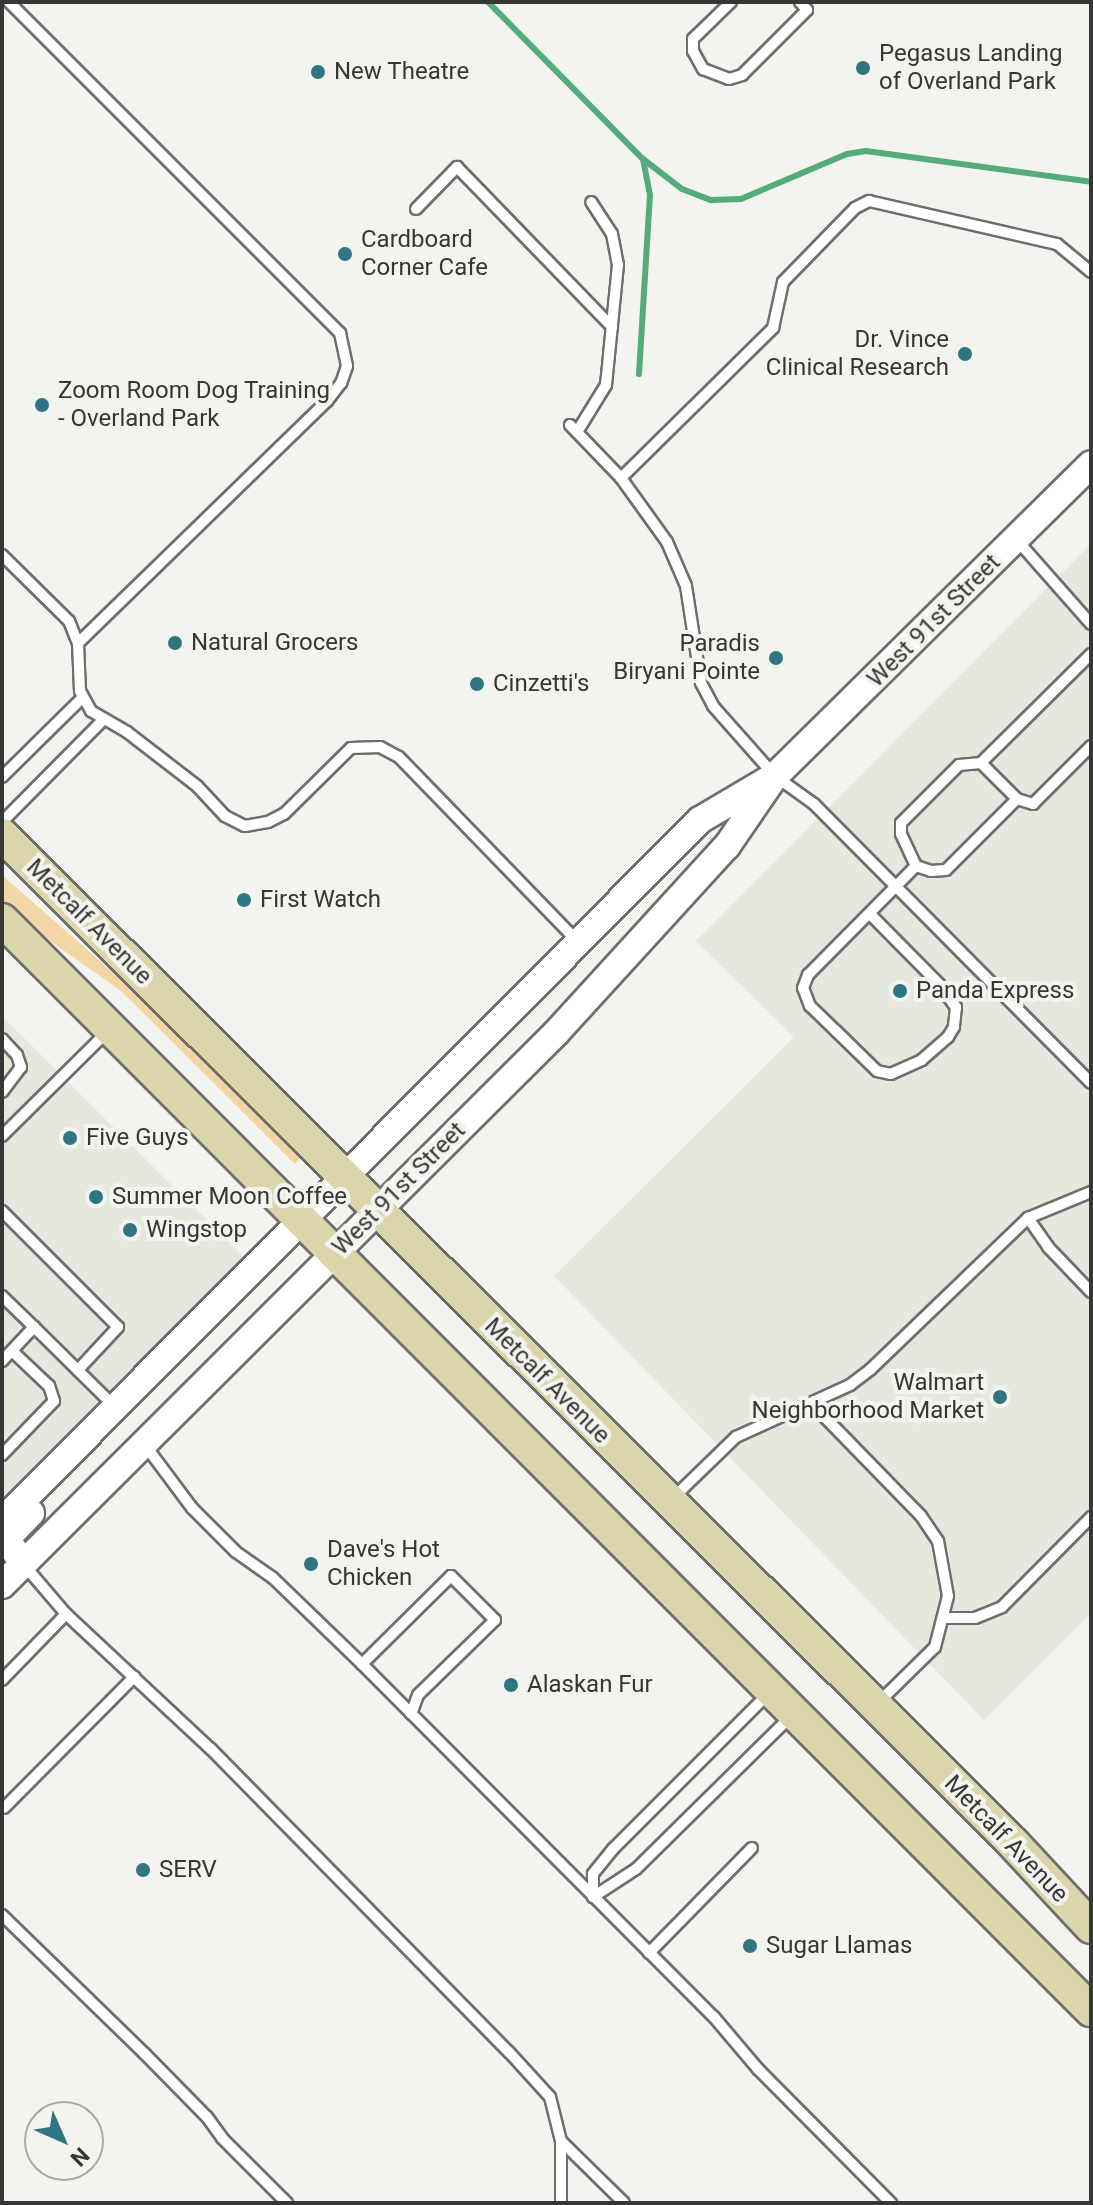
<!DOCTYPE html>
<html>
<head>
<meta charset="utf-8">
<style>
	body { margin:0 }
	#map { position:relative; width:1093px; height:2205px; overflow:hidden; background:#f3f4f0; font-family:Roboto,sans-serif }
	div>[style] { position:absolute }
	.built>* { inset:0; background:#e5e8dd }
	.green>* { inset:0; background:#f2d6a6 }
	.stream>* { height:6px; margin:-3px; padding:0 3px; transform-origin:3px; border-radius:3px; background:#54ac7a }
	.roads { filter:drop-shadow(2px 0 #6e6f6c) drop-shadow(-2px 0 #6e6f6c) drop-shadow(0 2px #6e6f6c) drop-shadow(0 -2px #6e6f6c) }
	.service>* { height:10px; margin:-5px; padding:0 5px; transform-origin:5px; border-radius:5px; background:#fff }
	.tertiary>* { height:26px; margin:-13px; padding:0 13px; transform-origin:13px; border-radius:13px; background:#fff }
	.primary>* { height:32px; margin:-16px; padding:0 16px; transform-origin:16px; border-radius:16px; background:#dcd4ab }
	.dots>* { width:22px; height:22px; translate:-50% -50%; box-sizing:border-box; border:4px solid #f3f4f0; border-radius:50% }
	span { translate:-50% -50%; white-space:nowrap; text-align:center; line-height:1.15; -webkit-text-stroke:8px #f3f4f0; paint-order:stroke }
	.poi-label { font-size:24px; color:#363735 }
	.left { translate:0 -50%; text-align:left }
	.right { translate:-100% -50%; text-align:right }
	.street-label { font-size:24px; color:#363735 }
	.frame { position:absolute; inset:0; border:4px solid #363735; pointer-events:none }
	.north { position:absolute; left:24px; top:2101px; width:80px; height:80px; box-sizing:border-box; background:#f3f4f0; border:2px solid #a7a8a5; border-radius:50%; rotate:135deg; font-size:22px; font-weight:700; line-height:32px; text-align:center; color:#363735 }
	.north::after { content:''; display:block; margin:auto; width:28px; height:36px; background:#2f7583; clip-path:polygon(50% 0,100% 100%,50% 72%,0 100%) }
</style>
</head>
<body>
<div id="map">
	<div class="built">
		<i style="clip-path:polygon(1091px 544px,1091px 1613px,984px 1720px,554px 1276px,794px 1037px,696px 941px)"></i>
		<i style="clip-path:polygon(2px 1016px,242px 1255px,238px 1266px,2px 1506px)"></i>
	</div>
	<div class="green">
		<i style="clip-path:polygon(2px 875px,182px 1033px,302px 1156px,295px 1164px,121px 991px,39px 933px,2px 900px)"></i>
	</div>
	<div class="stream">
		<i style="left:488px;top:2px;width:221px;rotate:45.4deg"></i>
		<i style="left:643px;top:159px;width:49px;rotate:37.6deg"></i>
		<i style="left:682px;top:189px;width:31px;rotate:21deg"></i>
		<i style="left:711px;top:200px;width:30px;rotate:-2deg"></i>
		<i style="left:741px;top:199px;width:115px;rotate:-23deg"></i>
		<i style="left:847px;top:154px;width:19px;rotate:-9deg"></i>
		<i style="left:866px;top:151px;width:227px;rotate:7.8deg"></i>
		<i style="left:639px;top:374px;width:179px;rotate:-86.5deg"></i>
		<i style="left:650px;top:195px;width:37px;rotate:-101deg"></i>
	</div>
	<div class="roads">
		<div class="service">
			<i style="left:9px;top:2px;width:468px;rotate:45deg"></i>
			<i style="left:340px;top:333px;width:34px;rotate:78deg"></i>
			<i style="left:347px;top:366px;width:18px;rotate:109deg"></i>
			<i style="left:341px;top:383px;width:23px;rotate:128deg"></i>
			<i style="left:327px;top:401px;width:347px;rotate:135.8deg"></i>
			<i style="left:731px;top:2px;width:53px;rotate:135.8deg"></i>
			<i style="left:693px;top:39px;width:12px;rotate:90deg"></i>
			<i style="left:693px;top:51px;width:21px;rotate:61deg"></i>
			<i style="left:703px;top:69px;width:28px;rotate:21deg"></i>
			<i style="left:729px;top:79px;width:14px;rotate:-17deg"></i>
			<i style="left:742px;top:75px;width:92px;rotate:-45deg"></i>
			<i style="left:807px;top:10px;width:11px;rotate:-131deg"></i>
			<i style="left:416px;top:209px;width:59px;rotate:-45.7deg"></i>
			<i style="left:457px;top:167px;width:223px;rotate:45.9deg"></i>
			<i style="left:570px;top:425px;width:74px;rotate:46.1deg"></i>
			<i style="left:621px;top:478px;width:79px;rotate:54.3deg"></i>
			<i style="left:667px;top:542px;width:48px;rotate:66.6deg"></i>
			<i style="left:686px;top:586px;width:98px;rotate:81.2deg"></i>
			<i style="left:701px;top:683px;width:26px;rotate:62deg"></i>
			<i style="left:713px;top:706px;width:94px;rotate:48.5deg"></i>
			<i style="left:775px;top:776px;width:48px;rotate:35.7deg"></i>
			<i style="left:814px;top:804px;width:393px;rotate:45.2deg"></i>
			<i style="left:577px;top:432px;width:55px;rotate:-58.3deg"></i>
			<i style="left:606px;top:385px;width:121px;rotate:-84.3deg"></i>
			<i style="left:618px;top:265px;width:32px;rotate:-101deg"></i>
			<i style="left:612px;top:234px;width:38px;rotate:-123deg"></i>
			<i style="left:621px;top:478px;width:214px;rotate:-44.6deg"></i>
			<i style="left:773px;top:328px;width:47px;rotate:-77.7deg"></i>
			<i style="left:783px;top:282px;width:103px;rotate:-45.8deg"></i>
			<i style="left:855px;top:208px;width:16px;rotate:-27deg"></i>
			<i style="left:869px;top:201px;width:193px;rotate:12.9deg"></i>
			<i style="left:1057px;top:244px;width:44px;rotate:39.5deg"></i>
			<i style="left:1016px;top:539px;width:113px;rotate:48.6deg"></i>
			<i style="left:2px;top:555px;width:94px;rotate:44.6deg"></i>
			<i style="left:69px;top:621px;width:24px;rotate:68deg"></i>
			<i style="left:78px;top:643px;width:48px;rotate:87.6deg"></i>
			<i style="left:80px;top:691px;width:23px;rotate:61deg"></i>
			<i style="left:91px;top:711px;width:42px;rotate:30.3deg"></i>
			<i style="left:127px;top:732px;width:88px;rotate:37.6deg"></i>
			<i style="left:197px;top:786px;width:41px;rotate:47deg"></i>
			<i style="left:225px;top:816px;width:22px;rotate:27deg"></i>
			<i style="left:245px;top:826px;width:23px;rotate:-10deg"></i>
			<i style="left:268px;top:822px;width:18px;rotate:-27deg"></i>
			<i style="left:284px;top:814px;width:94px;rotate:-44.6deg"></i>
			<i style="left:351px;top:748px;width:29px;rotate:-2deg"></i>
			<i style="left:380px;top:747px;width:21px;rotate:28deg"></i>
			<i style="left:399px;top:757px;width:257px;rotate:45.9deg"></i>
			<i style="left:1091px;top:654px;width:155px;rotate:135.3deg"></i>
			<i style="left:981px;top:763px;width:22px;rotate:175deg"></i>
			<i style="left:959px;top:765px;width:82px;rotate:135deg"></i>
			<i style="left:901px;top:823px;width:11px;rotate:90deg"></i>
			<i style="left:901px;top:834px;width:35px;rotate:65deg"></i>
			<i style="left:916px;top:866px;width:16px;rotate:18deg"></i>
			<i style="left:931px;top:871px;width:15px;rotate:-4deg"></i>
			<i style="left:946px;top:870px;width:100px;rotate:-45deg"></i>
			<i style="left:1017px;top:799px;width:17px;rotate:17deg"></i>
			<i style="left:1033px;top:804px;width:82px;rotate:-45deg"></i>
			<i style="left:981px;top:763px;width:51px;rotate:45deg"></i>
			<i style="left:2px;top:777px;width:114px;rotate:-44.6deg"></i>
			<i style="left:2px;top:822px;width:145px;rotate:-45.3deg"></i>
			<i style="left:870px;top:914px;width:98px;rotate:45.4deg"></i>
			<i style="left:939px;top:984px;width:29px;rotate:54deg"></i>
			<i style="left:956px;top:1007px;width:20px;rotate:96deg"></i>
			<i style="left:954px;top:1027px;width:12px;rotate:121deg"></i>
			<i style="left:948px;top:1037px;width:35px;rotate:139deg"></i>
			<i style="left:922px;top:1060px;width:34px;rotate:156deg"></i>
			<i style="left:891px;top:1074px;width:14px;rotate:-168deg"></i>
			<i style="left:877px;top:1071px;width:57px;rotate:-135.7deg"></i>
			<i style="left:836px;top:1031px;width:36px;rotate:-136deg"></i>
			<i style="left:810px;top:1006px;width:19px;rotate:-111deg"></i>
			<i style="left:803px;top:988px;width:14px;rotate:-69deg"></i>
			<i style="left:808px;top:975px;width:153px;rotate:-45.3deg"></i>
			<i style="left:2px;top:1039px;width:22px;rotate:47deg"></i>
			<i style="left:17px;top:1055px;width:13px;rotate:72deg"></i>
			<i style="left:21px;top:1067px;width:31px;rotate:127deg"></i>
			<i style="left:2px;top:1136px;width:151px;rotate:-44.7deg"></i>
			<i style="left:2px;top:1211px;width:164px;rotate:45deg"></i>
			<i style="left:118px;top:1327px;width:59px;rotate:132.9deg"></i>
			<i style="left:1028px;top:1218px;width:35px;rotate:55deg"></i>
			<i style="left:1048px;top:1247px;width:62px;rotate:46.3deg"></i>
			<i style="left:2px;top:1296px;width:45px;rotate:44.1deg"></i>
			<i style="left:2px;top:1361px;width:47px;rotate:-46.7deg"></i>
			<i style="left:34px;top:1327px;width:111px;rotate:44.6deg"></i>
			<i style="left:812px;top:1404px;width:156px;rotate:45.8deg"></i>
			<i style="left:921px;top:1516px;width:30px;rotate:56deg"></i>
			<i style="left:938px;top:1541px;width:56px;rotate:79.7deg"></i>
			<i style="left:948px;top:1596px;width:53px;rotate:104.3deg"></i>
			<i style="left:935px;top:1647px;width:81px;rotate:135.5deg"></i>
			<i style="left:145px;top:1445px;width:79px;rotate:53.3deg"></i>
			<i style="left:192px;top:1508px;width:62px;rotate:45deg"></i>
			<i style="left:236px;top:1552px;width:45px;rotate:35.1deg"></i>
			<i style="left:273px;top:1578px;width:124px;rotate:44deg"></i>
			<i style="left:362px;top:1664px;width:499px;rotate:45.1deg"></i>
			<i style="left:714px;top:2017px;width:68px;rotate:49.8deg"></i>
			<i style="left:758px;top:2069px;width:189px;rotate:45.2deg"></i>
			<i style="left:2px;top:1455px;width:75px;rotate:-46.1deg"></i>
			<i style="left:54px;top:1401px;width:16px;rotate:-108deg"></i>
			<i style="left:49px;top:1386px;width:51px;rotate:-136.6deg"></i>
			<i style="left:673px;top:1498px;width:88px;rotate:-44.1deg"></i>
			<i style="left:736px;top:1437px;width:125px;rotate:-24.5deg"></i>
			<i style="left:850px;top:1385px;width:26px;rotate:-37deg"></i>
			<i style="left:871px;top:1369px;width:218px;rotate:-43.9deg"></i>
			<i style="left:1028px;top:1218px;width:68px;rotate:-22.4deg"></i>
			<i style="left:25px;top:1566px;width:63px;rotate:49.5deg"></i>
			<i style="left:66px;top:1614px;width:198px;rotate:43deg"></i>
			<i style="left:211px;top:1749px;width:425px;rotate:45.5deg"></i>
			<i style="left:509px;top:2052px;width:61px;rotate:47.7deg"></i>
			<i style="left:550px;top:2097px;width:45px;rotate:76deg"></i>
			<i style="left:561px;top:2141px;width:88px;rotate:44.5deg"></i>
			<i style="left:944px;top:1618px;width:31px"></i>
			<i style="left:975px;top:1618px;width:29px;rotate:-22deg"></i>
			<i style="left:1002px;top:1607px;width:127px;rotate:-45.3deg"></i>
			<i style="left:362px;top:1664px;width:125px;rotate:-44.7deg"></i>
			<i style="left:451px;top:1576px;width:62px;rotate:45deg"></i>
			<i style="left:495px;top:1620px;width:107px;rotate:135.8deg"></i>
			<i style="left:418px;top:1695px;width:20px;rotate:110deg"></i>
			<i style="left:2px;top:1680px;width:92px;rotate:-45.9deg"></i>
			<i style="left:770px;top:1692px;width:222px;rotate:135deg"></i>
			<i style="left:613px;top:1849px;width:32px;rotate:129deg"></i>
			<i style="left:593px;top:1874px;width:23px;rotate:90deg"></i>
			<i style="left:593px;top:1897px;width:51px;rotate:-33.1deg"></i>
			<i style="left:636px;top:1869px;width:219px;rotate:-44.6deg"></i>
			<i style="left:4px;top:1808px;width:185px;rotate:-45.2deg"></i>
			<i style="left:2px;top:1915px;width:198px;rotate:44.2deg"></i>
			<i style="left:144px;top:2053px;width:90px;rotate:45.5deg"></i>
			<i style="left:207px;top:2117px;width:26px;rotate:54deg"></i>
			<i style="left:222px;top:2138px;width:92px;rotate:45deg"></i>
			<i style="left:649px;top:1953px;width:147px;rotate:-45.6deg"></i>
			<i style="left:561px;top:2141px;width:62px;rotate:90deg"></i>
		</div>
		<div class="tertiary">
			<i style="left:2px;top:1521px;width:989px;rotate:-45.12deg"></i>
			<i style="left:700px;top:820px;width:79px;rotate:-30.5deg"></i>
			<i style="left:24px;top:1564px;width:31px;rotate:-126deg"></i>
			<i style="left:6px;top:1539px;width:36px;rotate:-46deg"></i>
			<i style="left:2px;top:1585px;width:782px;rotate:-44.9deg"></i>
			<i style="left:556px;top:1033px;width:253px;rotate:-47.6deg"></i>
			<i style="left:727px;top:846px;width:85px;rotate:-55.6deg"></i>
			<i style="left:775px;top:776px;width:444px;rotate:-44.6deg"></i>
		</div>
		<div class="primary">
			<i style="left:2px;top:835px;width:1426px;rotate:44.91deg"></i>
			<i style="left:1012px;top:1842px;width:116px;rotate:47.1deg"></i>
			<i style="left:2px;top:920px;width:1541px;rotate:45.03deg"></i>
		</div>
	</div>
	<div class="dots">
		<i style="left:863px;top:68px;background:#2f7583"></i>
		<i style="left:318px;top:72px;background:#2f7583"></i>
		<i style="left:345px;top:254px;background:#2f7583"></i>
		<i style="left:965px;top:354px;background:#2f7583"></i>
		<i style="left:42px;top:405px;background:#2f7583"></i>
		<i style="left:175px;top:643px;background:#2f7583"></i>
		<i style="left:776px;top:658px;background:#2f7583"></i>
		<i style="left:477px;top:684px;background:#2f7583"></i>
		<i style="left:244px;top:900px;background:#2f7583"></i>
		<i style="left:900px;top:991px;background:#2f7583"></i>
		<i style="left:70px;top:1138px;background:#2f7583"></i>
		<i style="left:96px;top:1197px;background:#2f7583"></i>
		<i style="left:130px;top:1230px;background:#2f7583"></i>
		<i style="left:1000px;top:1397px;background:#2f7583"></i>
		<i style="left:311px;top:1564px;background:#2f7583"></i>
		<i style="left:511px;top:1685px;background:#2f7583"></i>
		<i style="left:143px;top:1870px;background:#2f7583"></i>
		<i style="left:750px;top:1946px;background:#2f7583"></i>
	</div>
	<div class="poi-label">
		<span class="left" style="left:879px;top:68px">Pegasus Landing<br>of Overland Park</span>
		<span class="left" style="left:334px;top:72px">New Theatre</span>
		<span class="left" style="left:361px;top:254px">Cardboard<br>Corner Cafe</span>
		<span class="right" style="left:949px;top:354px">Dr. Vince<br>Clinical Research</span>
		<span class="left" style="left:58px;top:405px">Zoom Room Dog Training<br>- Overland Park</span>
		<span class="left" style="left:191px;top:643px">Natural Grocers</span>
		<span class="right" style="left:760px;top:658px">Paradis<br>Biryani Pointe</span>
		<span class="left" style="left:493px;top:684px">Cinzetti's</span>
		<span class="left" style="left:260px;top:900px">First Watch</span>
		<span class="left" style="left:916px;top:991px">Panda Express</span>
		<span class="left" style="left:86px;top:1138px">Five Guys</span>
		<span class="left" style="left:112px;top:1197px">Summer Moon Coffee</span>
		<span class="left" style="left:146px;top:1230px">Wingstop</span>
		<span class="right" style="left:984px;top:1397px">Walmart<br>Neighborhood Market</span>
		<span class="left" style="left:327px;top:1564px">Dave's Hot<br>Chicken</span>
		<span class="left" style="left:527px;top:1685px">Alaskan Fur</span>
		<span class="left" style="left:159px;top:1870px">SERV</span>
		<span class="left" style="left:766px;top:1946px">Sugar Llamas</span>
	</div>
	<div class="street-label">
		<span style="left:934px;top:621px;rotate:-45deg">West 91st Street</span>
		<span style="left:89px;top:922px;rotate:45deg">Metcalf Avenue</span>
		<span style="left:399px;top:1189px;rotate:-45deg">West 91st Street</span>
		<span style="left:547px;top:1381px;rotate:45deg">Metcalf Avenue</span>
		<span style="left:1006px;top:1839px;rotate:46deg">Metcalf Avenue</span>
	</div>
	<div class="frame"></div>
	<div class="north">N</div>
</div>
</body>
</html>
